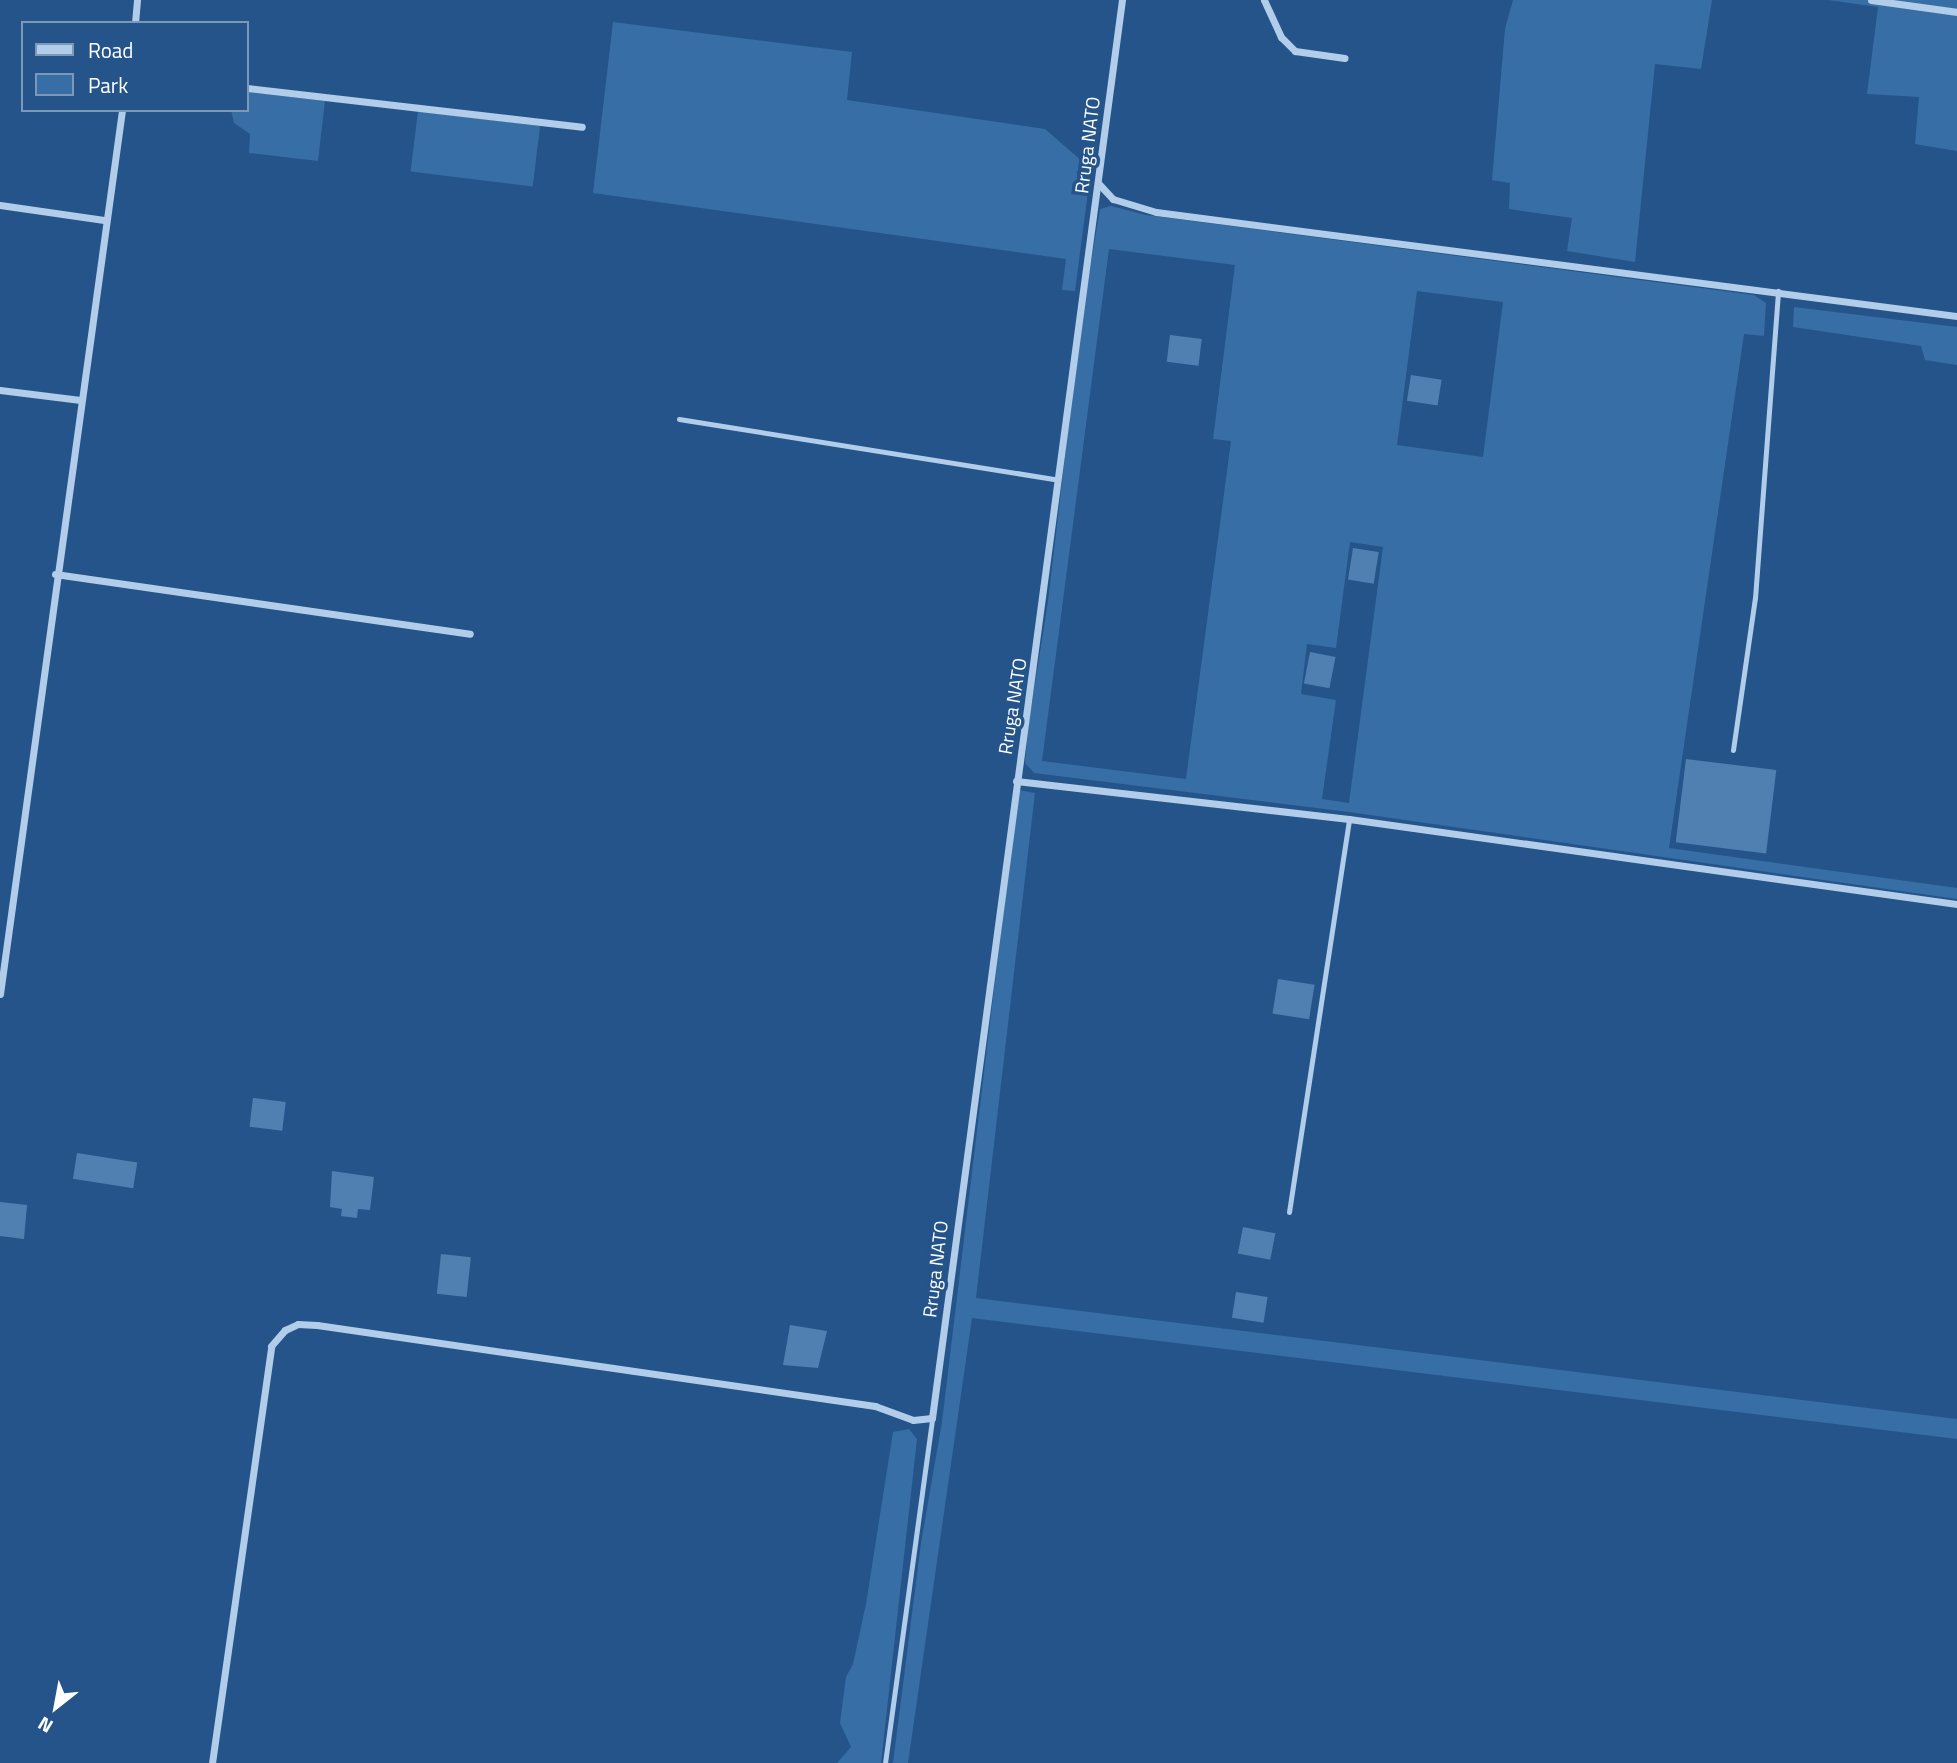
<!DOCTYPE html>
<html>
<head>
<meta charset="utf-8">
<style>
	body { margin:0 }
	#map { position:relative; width:1957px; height:1763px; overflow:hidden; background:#24548a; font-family:"Titillium Web",sans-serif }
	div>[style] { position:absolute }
	.green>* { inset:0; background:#386ea6; transform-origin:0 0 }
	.building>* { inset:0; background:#5080b2; transform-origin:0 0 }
	.service>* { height:5px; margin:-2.5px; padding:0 2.5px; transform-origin:2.5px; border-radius:2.5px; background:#b1cdea }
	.minor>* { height:7px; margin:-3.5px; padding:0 3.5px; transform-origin:3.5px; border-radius:3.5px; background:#b1cdea }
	span { translate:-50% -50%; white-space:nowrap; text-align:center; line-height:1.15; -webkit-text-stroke:7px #24548a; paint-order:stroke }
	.street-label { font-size:19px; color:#fff }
	.legend { position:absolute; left:21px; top:21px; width:228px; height:91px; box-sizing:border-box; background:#24548a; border:2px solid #7c98b9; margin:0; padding:9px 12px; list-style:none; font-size:21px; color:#fff }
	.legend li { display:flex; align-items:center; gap:14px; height:35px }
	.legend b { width:35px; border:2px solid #7c98b9 }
	.north { position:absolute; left:21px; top:1672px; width:70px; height:70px; -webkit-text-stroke:5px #24548a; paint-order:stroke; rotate:211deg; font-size:19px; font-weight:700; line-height:28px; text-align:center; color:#fff }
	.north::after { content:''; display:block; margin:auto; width:24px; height:32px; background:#fff; clip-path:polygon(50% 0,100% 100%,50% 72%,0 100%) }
</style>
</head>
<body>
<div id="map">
	<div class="green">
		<i style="clip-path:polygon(1513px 0,1712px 0,1701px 69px,1655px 64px,1635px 262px,1567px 251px,1572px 218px,1509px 209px,1510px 183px,1492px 180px,1505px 29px)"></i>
		<i style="clip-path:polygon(1828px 0,1957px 0,1957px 151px,1915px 144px,1919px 97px,1867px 94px,1878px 7px)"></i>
		<i style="clip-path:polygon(613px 22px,852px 52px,847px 100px,1045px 129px,1091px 169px,1075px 291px,1062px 290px,1066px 259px,593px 193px)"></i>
		<i style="clip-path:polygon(247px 92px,325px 101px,318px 161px,249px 153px,250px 134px,234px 123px,231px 110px,247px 110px)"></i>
		<i style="left:418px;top:111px;width:123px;height:61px;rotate:7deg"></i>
		<i style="clip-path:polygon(evenodd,1111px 206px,1146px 215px,1754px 295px,1766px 303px,1764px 336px,1744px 334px,1669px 848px,1957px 888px,1957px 899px,1349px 812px,1034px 773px,1025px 763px,1029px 721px,1048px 602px,1080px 328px,1100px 209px,1111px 206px,1109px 249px,1235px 265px,1213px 439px,1231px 441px,1186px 779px,1042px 761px,1109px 249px,1111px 206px,1417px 291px,1503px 302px,1483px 457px,1397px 445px,1417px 291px,1111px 206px,1350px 542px,1383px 547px,1349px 803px,1322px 799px,1336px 700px,1301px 694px,1307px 644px,1336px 648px,1350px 542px)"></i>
		<i style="clip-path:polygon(1794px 307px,1957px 327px,1957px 365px,1925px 360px,1921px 346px,1793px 327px)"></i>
		<i style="clip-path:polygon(1018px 790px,1035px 793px,976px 1298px,1957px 1419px,1957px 1439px,972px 1318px,908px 1763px,893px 1763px,921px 1543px,942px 1422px)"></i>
		<i style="clip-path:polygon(909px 1429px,917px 1439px,881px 1763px,837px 1763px,851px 1747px,840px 1723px,846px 1677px,853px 1664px,866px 1604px,893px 1432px)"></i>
	</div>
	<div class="building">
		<i style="left:1170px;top:335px;width:32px;height:27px;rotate:7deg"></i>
		<i style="left:1411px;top:375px;width:31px;height:26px;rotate:9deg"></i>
		<i style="left:1353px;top:548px;width:26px;height:32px;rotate:9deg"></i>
		<i style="left:1310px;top:652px;width:26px;height:32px;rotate:11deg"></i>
		<i style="left:1686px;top:759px;width:91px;height:84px;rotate:7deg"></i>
		<i style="left:1278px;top:979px;width:37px;height:35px;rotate:9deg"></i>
		<i style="left:253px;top:1098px;width:33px;height:29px;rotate:7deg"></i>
		<i style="left:77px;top:1153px;width:61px;height:26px;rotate:9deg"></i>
		<i style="clip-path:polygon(332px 1171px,374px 1177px,370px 1210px,358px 1209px,357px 1218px,341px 1216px,342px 1209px,330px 1207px)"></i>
		<i style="clip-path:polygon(0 1202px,27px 1205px,24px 1239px,0 1236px)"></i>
		<i style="left:1243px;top:1227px;width:33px;height:27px;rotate:11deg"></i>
		<i style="left:441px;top:1254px;width:30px;height:40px;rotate:6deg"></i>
		<i style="left:1236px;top:1292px;width:32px;height:26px;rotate:9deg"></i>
		<i style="clip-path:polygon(790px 1325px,827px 1331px,818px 1368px,783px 1365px)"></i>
	</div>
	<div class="service">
		<i style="left:679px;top:419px;width:381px;rotate:9.1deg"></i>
		<i style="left:1733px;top:750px;width:154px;rotate:-81.8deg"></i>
		<i style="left:1755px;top:598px;width:308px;rotate:-85.7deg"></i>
		<i style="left:1289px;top:1212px;width:398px;rotate:-81.3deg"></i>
		<i style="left:885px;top:1763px;width:348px;rotate:-82.2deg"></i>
	</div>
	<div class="minor">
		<i style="left:1264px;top:0;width:41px;rotate:65.3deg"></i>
		<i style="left:1281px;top:37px;width:20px;rotate:45deg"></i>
		<i style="left:1295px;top:51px;width:50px;rotate:8deg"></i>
		<i style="left:1871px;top:0;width:87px;rotate:7.9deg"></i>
		<i style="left:135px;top:23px;width:23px;rotate:-85deg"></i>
		<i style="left:247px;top:88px;width:337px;rotate:6.6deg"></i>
		<i style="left:1098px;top:183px;width:22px;rotate:47deg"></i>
		<i style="left:1113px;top:199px;width:45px;rotate:16.8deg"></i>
		<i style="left:1156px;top:212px;width:808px;rotate:7.4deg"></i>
		<i style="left:0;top:205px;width:105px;rotate:8.2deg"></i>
		<i style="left:0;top:390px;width:81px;rotate:7.1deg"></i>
		<i style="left:55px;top:574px;width:419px;rotate:8.2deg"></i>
		<i style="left:1016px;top:781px;width:335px;rotate:6.5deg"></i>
		<i style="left:1349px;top:819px;width:614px;rotate:7.96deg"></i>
		<i style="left:0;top:994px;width:892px;rotate:-82.14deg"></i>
		<i style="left:212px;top:1763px;width:421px;rotate:-81.9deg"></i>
		<i style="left:271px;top:1346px;width:21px;rotate:-49deg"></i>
		<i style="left:285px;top:1330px;width:14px;rotate:-25deg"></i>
		<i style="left:298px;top:1324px;width:19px;rotate:3deg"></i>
		<i style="left:317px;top:1325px;width:564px;rotate:8.26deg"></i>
		<i style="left:875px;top:1406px;width:40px;rotate:20.2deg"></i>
		<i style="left:913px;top:1420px;width:19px;rotate:-6deg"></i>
		<i style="left:932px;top:1418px;width:1431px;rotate:-82.37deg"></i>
	</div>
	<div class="street-label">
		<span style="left:1087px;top:145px;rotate:-83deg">Rruga NATO</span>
		<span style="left:1012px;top:706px;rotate:-81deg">Rruga NATO</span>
		<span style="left:935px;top:1269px;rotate:-83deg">Rruga NATO</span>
	</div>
	<ul class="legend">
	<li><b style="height:9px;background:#b1cdea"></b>Road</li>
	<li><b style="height:19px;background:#386ea6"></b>Park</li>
	</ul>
	<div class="north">N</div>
</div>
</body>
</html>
